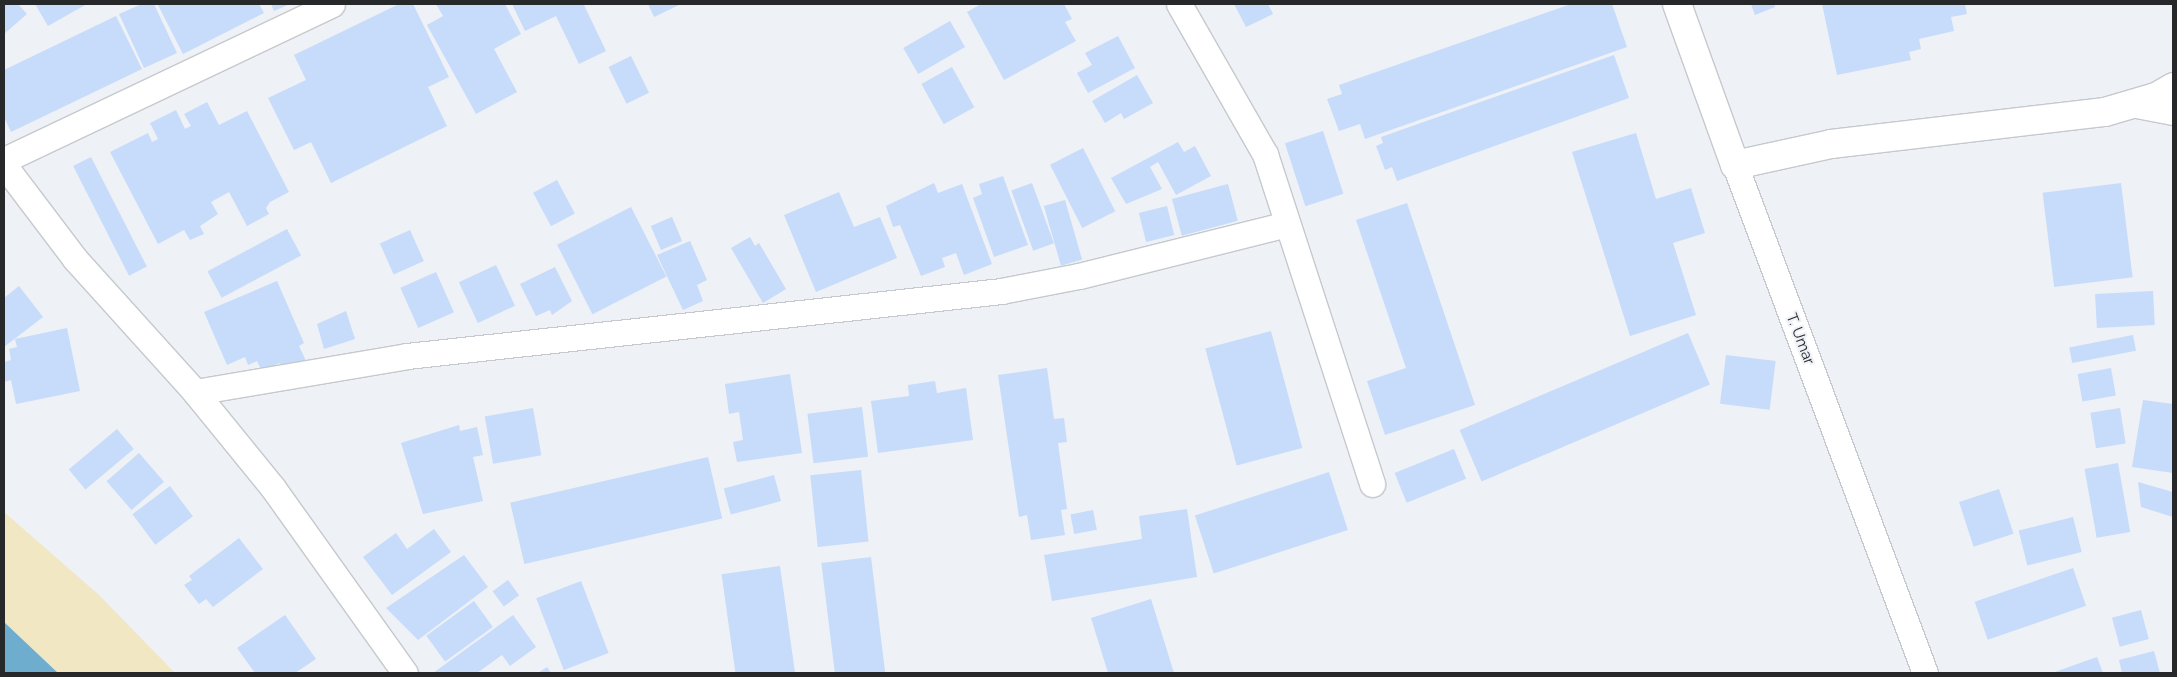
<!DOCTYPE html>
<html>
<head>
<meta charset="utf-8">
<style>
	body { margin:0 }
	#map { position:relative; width:2177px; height:677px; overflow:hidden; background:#eef1f6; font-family:Raleway,sans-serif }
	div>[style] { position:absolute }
	.sand>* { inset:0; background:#f1e7c2 }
	.water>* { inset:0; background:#6eadce }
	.building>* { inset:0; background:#c7dbfa; transform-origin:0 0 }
	.roads { filter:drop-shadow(1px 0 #c5c9cd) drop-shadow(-1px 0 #c5c9cd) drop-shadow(0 1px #c5c9cd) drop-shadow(0 -1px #c5c9cd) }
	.minor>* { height:25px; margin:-12.5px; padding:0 12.5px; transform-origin:12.5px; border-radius:12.5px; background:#fff }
	.primary>* { height:28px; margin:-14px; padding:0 14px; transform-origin:14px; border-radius:14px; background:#fff }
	span { translate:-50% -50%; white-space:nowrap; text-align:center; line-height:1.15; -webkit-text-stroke:4px #eef1f6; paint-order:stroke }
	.street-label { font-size:15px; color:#27282a }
	.frame { position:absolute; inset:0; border:5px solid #27282a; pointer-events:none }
</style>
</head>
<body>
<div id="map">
	<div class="sand">
		<i style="clip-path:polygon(4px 512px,99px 595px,175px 673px,58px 673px,4px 622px)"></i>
	</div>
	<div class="water">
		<i style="clip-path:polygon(4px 622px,58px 673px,4px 673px)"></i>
	</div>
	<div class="building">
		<i style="clip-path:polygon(4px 4px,18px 4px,27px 14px,4px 34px)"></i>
		<i style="clip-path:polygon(35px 4px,87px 4px,48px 26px)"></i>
		<i style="clip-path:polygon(142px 4px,154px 4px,177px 53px,144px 68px,119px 14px)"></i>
		<i style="clip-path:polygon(259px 4px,264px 13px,183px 54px,158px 5px)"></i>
		<i style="clip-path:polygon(271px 4px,290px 4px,274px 11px)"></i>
		<i style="clip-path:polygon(399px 4px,413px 4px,449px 77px,428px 87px,447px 126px,331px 183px,311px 142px,294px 150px,268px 98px,306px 80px,294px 55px)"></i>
		<i style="clip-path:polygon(436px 4px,505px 4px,521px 34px,494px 49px,517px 92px,476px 114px,427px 25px,443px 16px)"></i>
		<i style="clip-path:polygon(512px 4px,587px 4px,584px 5px,606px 51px,579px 64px,556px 16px,525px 31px)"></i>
		<i style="clip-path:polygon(648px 4px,681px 4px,654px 17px)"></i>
		<i style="clip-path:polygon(981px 4px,1064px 4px,1072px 19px,1065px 22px,1076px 41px,1004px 80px,967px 12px)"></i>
		<i style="clip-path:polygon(1234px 4px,1268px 4px,1273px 14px,1246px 27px)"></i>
		<i style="clip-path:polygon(1571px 4px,1612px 4px,1627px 47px,1365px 139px,1360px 124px,1339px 131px,1327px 99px,1342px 94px,1339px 85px)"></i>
		<i style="clip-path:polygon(1751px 4px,1774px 4px,1775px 7px,1755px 15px)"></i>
		<i style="clip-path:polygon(1822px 4px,1965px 4px,1967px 14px,1951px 17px,1954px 31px,1919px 39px,1921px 49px,1909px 52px,1911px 60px,1837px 75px)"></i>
		<i style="clip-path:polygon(116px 16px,142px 69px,11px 132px,4px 117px,4px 70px)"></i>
		<i style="left:950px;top:21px;width:30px;height:54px;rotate:60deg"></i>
		<i style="clip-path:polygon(1118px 36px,1135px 68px,1088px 93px,1077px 73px,1092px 65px,1085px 53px)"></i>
		<i style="clip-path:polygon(1614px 55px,1629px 98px,1397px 181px,1392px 167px,1385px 170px,1376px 146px,1383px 143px,1381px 137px)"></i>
		<i style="left:631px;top:56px;width:41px;height:25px;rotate:64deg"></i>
		<i style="left:952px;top:67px;width:46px;height:35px;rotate:61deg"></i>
		<i style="clip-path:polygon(1137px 75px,1153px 103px,1124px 119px,1121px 113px,1105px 123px,1092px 101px)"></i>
		<i style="clip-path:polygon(207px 102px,219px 125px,247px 111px,289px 192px,270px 202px,266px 208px,269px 214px,247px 226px,229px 192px,211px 202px,218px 214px,200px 226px,204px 234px,190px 240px,184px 230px,158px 244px,110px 152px,148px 133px,152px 142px,158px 139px,150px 123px,176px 110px,185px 129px,191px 126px,184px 114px)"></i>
		<i style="left:1323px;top:131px;width:66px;height:40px;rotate:72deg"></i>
		<i style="clip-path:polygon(1636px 133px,1656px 199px,1691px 188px,1705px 233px,1673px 243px,1696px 315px,1630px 336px,1572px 152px)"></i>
		<i style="clip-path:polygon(1178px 142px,1184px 152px,1195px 146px,1211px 176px,1176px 195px,1158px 162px,1150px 167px,1162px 189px,1126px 204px,1111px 178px)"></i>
		<i style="left:1083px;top:148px;width:71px;height:37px;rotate:63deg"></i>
		<i style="left:91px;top:157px;width:123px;height:20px;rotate:63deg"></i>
		<i style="clip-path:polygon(1003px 176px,1028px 245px,994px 257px,973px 198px,982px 194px,979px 184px)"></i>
		<i style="left:557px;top:180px;width:38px;height:27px;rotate:62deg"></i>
		<i style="clip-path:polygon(934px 183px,938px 193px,962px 184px,992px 264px,964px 275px,956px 253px,942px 258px,945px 267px,921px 276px,900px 225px,893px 227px,886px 206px)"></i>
		<i style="left:1032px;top:183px;width:64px;height:22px;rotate:70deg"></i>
		<i style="left:2121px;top:183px;width:95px;height:79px;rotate:83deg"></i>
		<i style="left:1228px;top:184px;width:38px;height:58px;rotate:75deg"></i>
		<i style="clip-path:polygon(839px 192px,854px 227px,880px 217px,897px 258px,816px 292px,784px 215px)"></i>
		<i style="left:1065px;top:200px;width:62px;height:22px;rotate:74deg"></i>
		<i style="clip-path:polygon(1407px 203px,1475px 405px,1385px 435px,1367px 381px,1406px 368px,1356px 220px)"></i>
		<i style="left:1167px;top:206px;width:30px;height:29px;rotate:76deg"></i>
		<i style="left:631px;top:207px;width:78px;height:83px;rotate:63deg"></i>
		<i style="left:672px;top:217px;width:26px;height:23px;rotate:67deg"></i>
		<i style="left:287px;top:229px;width:30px;height:90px;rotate:62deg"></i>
		<i style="left:410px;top:230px;width:34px;height:33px;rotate:66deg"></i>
		<i style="clip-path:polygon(750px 237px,755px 246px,759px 243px,786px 289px,763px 303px,731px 248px)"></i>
		<i style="clip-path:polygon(690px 241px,707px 280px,697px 285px,703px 301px,683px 310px,657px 255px)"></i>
		<i style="left:496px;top:265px;width:45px;height:41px;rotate:65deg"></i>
		<i style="clip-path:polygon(555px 267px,572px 301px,552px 315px,550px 310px,536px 316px,520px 284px)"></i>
		<i style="left:436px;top:272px;width:44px;height:39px;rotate:66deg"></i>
		<i style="clip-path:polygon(277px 281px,304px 343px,299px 346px,306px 361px,284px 371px,280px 363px,275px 365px,277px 370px,264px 376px,257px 361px,248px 365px,245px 357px,227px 365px,204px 312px)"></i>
		<i style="clip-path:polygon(19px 286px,43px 317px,4px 347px,4px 298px)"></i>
		<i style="left:2153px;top:291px;width:34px;height:58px;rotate:87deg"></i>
		<i style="clip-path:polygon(346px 311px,355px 339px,324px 349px,317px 324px)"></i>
		<i style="clip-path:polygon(67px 328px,80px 391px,16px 404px,11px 380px,4px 382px,4px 362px,11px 360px,9px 349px,17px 347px,15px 339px)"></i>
		<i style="left:1271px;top:331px;width:121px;height:68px;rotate:75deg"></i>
		<i style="left:1688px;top:333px;width:56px;height:248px;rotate:67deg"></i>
		<i style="left:2133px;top:335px;width:16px;height:65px;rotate:79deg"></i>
		<i style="left:1726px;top:355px;width:50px;height:49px;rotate:7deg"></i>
		<i style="clip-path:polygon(1047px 368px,1054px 419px,1064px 418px,1067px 442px,1058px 443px,1067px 509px,1061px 510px,1065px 535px,1031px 540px,1027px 515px,1019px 517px,998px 375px)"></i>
		<i style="left:2111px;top:368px;width:28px;height:34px;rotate:80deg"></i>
		<i style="clip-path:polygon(790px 374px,802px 453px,737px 462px,733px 442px,743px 440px,739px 412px,729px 414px,725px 384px)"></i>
		<i style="clip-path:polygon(935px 381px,937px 393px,966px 388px,973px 440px,878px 453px,871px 401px,909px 396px,908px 385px)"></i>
		<i style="clip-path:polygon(2143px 400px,2173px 404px,2173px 473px,2132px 467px)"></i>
		<i style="left:862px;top:407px;width:50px;height:55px;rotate:83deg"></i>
		<i style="left:533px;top:408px;width:48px;height:49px;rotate:80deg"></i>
		<i style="left:2120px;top:408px;width:36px;height:30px;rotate:81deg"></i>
		<i style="clip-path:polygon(459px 425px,460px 431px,477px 427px,483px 455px,473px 457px,483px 501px,423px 514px,401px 443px)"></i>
		<i style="left:117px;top:429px;width:26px;height:63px;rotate:50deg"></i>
		<i style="left:1454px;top:449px;width:32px;height:64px;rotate:68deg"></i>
		<i style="left:139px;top:453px;width:38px;height:43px;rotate:49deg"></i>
		<i style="left:708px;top:457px;width:63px;height:203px;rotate:77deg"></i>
		<i style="left:2118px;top:463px;width:70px;height:34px;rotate:80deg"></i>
		<i style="left:861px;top:470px;width:72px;height:51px;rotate:84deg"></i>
		<i style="left:1329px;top:472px;width:61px;height:141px;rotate:72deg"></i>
		<i style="left:774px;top:475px;width:27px;height:52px;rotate:75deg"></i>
		<i style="clip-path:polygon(2138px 482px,2173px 492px,2173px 517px,2141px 507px)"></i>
		<i style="left:170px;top:486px;width:38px;height:47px;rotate:53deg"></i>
		<i style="left:1999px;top:489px;width:47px;height:42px;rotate:72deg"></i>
		<i style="clip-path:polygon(1187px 509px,1197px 577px,1052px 601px,1044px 555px,1142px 539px,1139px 516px)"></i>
		<i style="left:1093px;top:510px;width:20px;height:23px;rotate:79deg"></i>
		<i style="left:2073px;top:517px;width:36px;height:56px;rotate:76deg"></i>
		<i style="clip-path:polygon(434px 529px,451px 552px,392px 595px,363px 557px,396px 533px,407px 549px)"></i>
		<i style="clip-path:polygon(239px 538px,263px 569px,213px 607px,206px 599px,199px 604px,184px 585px,192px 580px,189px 576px)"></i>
		<i style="clip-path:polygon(464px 555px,488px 587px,418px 640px,386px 608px)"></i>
		<i style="left:871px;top:557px;width:117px;height:50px;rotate:83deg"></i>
		<i style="left:780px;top:566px;width:108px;height:59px;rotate:82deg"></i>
		<i style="left:2073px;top:568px;width:40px;height:104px;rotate:71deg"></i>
		<i style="left:508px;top:580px;width:19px;height:19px;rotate:54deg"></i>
		<i style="left:581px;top:581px;width:77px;height:48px;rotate:69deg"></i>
		<i style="clip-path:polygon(1151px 599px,1174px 673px,1108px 673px,1091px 618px)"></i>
		<i style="left:474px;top:601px;width:32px;height:59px;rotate:54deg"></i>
		<i style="left:2141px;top:610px;width:30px;height:30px;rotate:75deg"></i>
		<i style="clip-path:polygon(285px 615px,316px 659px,295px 673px,255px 673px,237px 648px)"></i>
		<i style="clip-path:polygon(513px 615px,536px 647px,510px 666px,502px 655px,477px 673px,433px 673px)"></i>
		<i style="clip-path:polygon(2154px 651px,2160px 673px,2122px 673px,2119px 660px)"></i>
		<i style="clip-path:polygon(2097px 657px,2103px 673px,2052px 673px)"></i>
		<i style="clip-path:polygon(547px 667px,551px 673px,538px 673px)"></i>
	</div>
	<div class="roads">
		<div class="minor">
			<i style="left:1179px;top:4px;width:173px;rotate:60.2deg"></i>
			<i style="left:1265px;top:154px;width:347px;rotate:72deg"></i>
			<i style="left:2132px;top:104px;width:42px;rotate:11deg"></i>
			<i style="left:4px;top:160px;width:363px;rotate:-25.4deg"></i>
			<i style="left:4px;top:165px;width:118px;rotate:52.9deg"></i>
			<i style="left:75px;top:259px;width:179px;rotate:47.9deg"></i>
			<i style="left:195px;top:392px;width:124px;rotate:50.9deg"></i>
			<i style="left:273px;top:488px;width:227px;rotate:54.5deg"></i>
			<i style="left:1735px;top:165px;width:542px;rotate:69.49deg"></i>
			<i style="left:195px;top:392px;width:215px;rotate:-9.6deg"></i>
			<i style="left:407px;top:356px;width:598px;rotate:-6.24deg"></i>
			<i style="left:1001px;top:291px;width:79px;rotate:-10.9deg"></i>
			<i style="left:1079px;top:276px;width:214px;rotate:-14deg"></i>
		</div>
		<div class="primary">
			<i style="left:1677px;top:4px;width:171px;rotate:70.2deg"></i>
			<i style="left:1735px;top:165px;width:98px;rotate:-12.3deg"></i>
			<i style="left:1831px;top:144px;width:276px;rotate:-6.7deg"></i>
			<i style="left:2105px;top:112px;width:53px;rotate:-16.4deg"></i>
			<i style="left:2156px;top:97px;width:20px;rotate:-30deg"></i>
		</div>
	</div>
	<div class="street-label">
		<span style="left:1800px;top:339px;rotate:69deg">T. Umar</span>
	</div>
	<div class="frame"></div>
</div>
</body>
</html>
